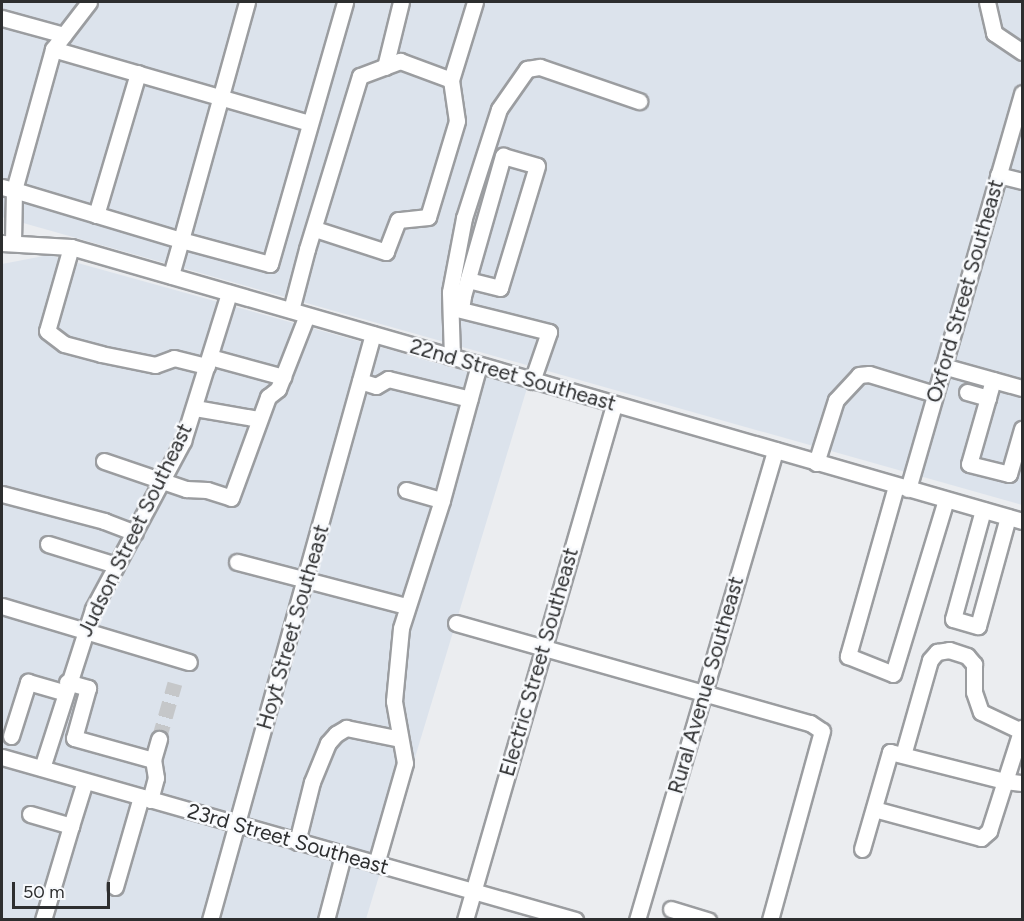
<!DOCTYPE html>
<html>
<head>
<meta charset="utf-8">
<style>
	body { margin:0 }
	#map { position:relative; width:1024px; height:921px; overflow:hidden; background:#ebedf0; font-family:Figtree,sans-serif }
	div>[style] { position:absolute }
	.built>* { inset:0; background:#dce3ec }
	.minor-tunnel>* { height:15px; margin-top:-7.5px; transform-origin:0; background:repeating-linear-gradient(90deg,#c5c7c9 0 15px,transparent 0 23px) }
	.roads { filter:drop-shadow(2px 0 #9b9da0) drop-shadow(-2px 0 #9b9da0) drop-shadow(0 2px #9b9da0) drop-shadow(0 -2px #9b9da0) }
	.minor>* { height:15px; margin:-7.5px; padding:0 7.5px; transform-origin:7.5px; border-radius:7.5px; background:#fff }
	span { translate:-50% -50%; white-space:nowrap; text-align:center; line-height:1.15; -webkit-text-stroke:5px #f8fafd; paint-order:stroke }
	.street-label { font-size:21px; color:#2d2e2f }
	.frame { position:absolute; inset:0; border:3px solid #2d2e2f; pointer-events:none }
	.scale { position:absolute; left:12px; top:882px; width:98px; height:27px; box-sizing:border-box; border:3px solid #2d2e2f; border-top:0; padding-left:8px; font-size:18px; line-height:21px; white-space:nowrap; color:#2d2e2f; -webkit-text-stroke:4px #f8fafd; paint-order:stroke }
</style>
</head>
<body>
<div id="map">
	<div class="built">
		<i style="clip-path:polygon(2px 2px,1022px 2px,1022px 505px,2px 217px)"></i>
		<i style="clip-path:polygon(49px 255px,527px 388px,366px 919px,2px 920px,2px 264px)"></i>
	</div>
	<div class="minor-tunnel">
		<i style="left:159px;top:739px;width:58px;rotate:-74.1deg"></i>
	</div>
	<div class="roads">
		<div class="minor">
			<i style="left:247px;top:2px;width:247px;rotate:105.5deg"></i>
			<i style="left:181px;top:240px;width:92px;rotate:15.1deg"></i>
			<i style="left:270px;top:264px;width:273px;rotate:-74deg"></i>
			<i style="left:987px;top:2px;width:32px;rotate:77deg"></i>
			<i style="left:994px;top:33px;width:34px;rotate:34deg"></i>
			<i style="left:2px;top:18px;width:64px;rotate:15.3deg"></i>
			<i style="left:53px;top:49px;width:267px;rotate:16.1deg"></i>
			<i style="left:385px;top:67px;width:67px;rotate:-76.2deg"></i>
			<i style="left:451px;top:80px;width:82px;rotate:-72.9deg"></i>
			<i style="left:998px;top:175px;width:25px;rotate:14deg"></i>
			<i style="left:2px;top:187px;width:12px;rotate:14deg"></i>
			<i style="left:14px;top:190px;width:146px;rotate:-74.5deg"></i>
			<i style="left:53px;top:49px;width:59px;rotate:-52.5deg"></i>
			<i style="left:96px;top:215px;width:148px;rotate:-73.5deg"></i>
			<i style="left:13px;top:242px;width:52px;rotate:-88.9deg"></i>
			<i style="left:14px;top:190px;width:174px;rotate:16.7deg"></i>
			<i style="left:181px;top:240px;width:37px;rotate:106deg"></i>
			<i style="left:2px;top:243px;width:69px;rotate:3.3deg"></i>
			<i style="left:71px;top:247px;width:990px;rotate:16.07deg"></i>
			<i style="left:71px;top:247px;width:87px;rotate:105.9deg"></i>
			<i style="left:47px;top:331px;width:21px;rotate:37deg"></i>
			<i style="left:64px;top:344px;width:38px;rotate:15deg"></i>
			<i style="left:101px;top:354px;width:55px;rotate:11.5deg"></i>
			<i style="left:155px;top:365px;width:20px;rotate:-20deg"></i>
			<i style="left:174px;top:358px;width:34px;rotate:14deg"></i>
			<i style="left:453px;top:308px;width:99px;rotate:14deg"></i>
			<i style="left:549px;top:332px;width:52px;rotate:109.1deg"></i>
			<i style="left:461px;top:309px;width:13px;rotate:-81deg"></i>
			<i style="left:463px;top:296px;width:146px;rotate:-74.1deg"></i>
			<i style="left:503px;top:156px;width:35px;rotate:16deg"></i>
			<i style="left:537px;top:166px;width:127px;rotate:106.9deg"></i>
			<i style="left:500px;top:288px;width:33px;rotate:-166deg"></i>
			<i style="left:291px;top:310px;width:63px;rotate:-75.3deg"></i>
			<i style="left:307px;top:249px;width:181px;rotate:-73deg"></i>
			<i style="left:360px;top:76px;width:43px;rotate:-20.6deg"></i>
			<i style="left:400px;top:61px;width:54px;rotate:20.4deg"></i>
			<i style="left:451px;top:80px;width:41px;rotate:81.7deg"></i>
			<i style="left:457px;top:121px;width:100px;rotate:106.8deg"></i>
			<i style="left:428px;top:217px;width:30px;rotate:174deg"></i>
			<i style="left:398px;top:220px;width:34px;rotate:111deg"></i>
			<i style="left:386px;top:252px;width:75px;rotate:-162.1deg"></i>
			<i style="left:210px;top:357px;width:76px;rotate:15.3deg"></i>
			<i style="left:452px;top:357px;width:65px;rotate:-91.8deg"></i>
			<i style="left:450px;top:292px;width:75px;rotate:-79.3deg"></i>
			<i style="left:464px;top:218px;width:114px;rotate:-72.2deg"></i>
			<i style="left:499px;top:109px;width:49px;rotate:-55deg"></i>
			<i style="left:527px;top:69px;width:13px;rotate:-9deg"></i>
			<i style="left:540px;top:67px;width:105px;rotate:19deg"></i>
			<i style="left:943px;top:366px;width:82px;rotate:15.6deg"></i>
			<i style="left:993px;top:380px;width:87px;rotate:105.9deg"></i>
			<i style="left:969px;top:464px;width:41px;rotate:14deg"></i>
			<i style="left:1009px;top:474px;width:47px;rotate:-73.9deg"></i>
			<i style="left:360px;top:381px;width:17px;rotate:17deg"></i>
			<i style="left:376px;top:386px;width:14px;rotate:-30deg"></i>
			<i style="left:388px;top:379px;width:84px;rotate:13.7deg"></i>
			<i style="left:967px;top:392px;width:22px;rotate:16deg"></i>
			<i style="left:195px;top:408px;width:65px;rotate:9.8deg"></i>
			<i style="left:104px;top:461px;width:87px;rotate:18.9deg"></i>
			<i style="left:186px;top:489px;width:21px;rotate:3deg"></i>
			<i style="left:207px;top:490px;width:25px;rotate:18deg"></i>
			<i style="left:231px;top:498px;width:108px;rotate:-69.9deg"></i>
			<i style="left:268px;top:397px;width:13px;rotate:-39deg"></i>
			<i style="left:278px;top:389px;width:79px;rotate:-68.6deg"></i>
			<i style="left:816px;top:463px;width:66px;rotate:-72.4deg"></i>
			<i style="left:836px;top:400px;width:34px;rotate:-47deg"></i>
			<i style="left:859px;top:375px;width:10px;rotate:-6deg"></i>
			<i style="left:869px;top:374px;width:69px;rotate:16.9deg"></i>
			<i style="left:896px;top:486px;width:177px;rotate:105.8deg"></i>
			<i style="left:848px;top:656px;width:48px;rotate:21.8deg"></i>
			<i style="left:893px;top:674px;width:182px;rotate:-73.1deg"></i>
			<i style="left:908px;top:489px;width:412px;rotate:-73.9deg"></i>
			<i style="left:406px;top:490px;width:37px;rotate:16deg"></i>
			<i style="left:2px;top:494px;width:106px;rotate:14.8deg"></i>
			<i style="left:104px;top:521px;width:33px;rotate:21deg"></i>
			<i style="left:983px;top:510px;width:113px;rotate:105.4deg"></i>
			<i style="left:953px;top:619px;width:26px;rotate:16deg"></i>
			<i style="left:978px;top:626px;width:113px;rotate:-74.6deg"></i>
			<i style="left:48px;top:544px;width:71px;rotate:17.2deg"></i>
			<i style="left:237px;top:562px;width:175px;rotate:14.6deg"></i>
			<i style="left:2px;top:606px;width:195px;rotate:16.7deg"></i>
			<i style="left:456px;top:623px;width:368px;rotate:15.8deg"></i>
			<i style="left:810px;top:723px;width:14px;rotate:34deg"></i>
			<i style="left:822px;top:731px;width:196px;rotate:105.4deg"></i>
			<i style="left:67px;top:682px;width:22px;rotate:16deg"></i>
			<i style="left:88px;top:688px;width:52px;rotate:105.6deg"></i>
			<i style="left:74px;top:738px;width:82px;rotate:15.6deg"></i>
			<i style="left:153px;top:760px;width:22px;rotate:-74deg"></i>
			<i style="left:11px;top:736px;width:57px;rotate:-72.5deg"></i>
			<i style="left:28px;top:682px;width:37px;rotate:16deg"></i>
			<i style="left:903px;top:755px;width:99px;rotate:-74.1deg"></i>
			<i style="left:930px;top:660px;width:11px;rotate:-49deg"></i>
			<i style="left:937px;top:652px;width:12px;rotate:-9deg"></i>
			<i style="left:949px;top:650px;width:19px;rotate:18deg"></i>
			<i style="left:967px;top:656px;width:11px;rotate:49deg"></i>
			<i style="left:974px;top:664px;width:28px;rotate:90deg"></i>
			<i style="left:974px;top:692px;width:21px;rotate:71deg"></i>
			<i style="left:981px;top:712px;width:44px;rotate:25.4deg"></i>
			<i style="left:2px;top:757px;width:596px;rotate:15.88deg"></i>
			<i style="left:42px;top:768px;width:167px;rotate:-72.2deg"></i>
			<i style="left:93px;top:609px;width:191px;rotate:-61.8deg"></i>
			<i style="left:183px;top:441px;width:155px;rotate:-72.7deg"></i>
			<i style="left:150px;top:800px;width:23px;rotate:-75deg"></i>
			<i style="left:156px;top:778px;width:18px;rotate:-99deg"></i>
			<i style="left:874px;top:809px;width:111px;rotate:15.2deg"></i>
			<i style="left:981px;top:838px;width:11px;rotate:-41deg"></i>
			<i style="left:989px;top:831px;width:52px;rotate:-72.3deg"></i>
			<i style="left:1005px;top:781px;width:17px;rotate:7deg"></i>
			<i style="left:30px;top:814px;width:43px;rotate:16.3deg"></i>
			<i style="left:71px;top:826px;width:47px;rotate:-72.7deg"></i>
			<i style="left:297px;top:842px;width:62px;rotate:-76deg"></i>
			<i style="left:312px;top:782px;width:42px;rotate:-67.7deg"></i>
			<i style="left:328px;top:743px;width:12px;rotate:-48deg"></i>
			<i style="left:336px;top:734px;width:12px;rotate:-31deg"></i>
			<i style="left:346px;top:728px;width:55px;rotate:11.5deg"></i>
			<i style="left:862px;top:849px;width:101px;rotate:-73.9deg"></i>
			<i style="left:890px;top:752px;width:119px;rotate:14.2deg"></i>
			<i style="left:1005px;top:781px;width:56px;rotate:-72.2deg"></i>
			<i style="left:376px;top:864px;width:105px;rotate:-74deg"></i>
			<i style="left:405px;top:763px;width:63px;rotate:-100.1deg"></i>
			<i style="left:394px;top:701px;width:73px;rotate:-84.5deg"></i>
			<i style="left:401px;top:628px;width:134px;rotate:-72.2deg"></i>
			<i style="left:442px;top:500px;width:140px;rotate:-74.7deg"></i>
			<i style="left:115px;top:887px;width:94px;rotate:-73.9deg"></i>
			<i style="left:671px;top:909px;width:39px;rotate:17deg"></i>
			<i style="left:43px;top:920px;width:98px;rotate:-73.4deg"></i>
			<i style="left:210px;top:920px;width:608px;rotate:-74.46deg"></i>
			<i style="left:326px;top:920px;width:67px;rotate:-75.3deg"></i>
			<i style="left:465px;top:920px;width:536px;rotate:-73.86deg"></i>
			<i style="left:637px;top:920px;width:490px;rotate:-73.6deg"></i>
		</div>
	</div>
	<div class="street-label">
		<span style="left:965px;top:291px;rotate:-74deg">Oxford Street Southeast</span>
		<span style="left:513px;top:375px;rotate:16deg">22nd Street Southeast</span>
		<span style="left:135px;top:530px;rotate:-64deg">Judson Street Southeast</span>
		<span style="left:293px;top:627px;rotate:-74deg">Hoyt Street Southeast</span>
		<span style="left:539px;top:662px;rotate:-74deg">Electric Street Southeast</span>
		<span style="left:706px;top:685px;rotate:-74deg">Rural Avenue Southeast</span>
		<span style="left:288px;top:839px;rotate:16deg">23rd Street Southeast</span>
	</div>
	<div class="frame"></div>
	<div class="scale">50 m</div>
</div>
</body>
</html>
